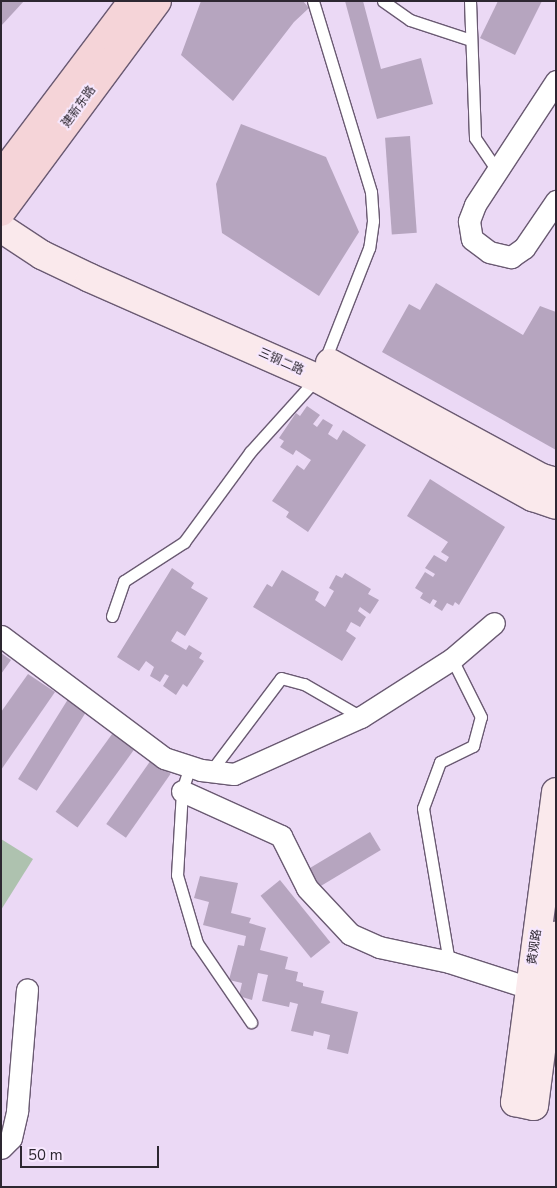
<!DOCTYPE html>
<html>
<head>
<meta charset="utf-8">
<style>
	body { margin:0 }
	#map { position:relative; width:557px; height:1188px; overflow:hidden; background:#ebd9f5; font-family:"Nunito Sans","Noto Sans SC",sans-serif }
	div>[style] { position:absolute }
	.green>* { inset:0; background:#aec2af }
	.building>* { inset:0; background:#b6a5bf; transform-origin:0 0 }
	.roads { filter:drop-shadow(1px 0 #6a5a72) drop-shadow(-1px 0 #6a5a72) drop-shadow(0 1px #6a5a72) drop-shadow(0 -1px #6a5a72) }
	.lane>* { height:11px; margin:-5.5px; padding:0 5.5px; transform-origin:5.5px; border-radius:5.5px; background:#fff }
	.street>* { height:21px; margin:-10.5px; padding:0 10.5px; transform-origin:10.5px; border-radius:10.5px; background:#fff }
	.secondary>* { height:28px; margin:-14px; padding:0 14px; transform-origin:14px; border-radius:14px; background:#fae9ec }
	.primary>* { height:28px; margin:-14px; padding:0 14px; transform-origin:14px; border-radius:14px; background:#f5d4d8 }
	span { translate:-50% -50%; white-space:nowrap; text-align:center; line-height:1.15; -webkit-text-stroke:4px #f7e8fe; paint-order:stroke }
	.street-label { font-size:12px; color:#2d2731 }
	.frame { position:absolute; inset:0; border:2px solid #2d2731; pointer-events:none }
	.scale { position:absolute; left:20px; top:1146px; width:139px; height:22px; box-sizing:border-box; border:2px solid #2d2731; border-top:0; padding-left:6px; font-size:15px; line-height:18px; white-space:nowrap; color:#2d2731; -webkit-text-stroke:4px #f7e8fe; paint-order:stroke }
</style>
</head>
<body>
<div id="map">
	<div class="green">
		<i style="clip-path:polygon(1px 839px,33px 859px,1px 910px)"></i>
	</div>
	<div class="building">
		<i style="clip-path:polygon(1px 1px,24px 1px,1px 26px)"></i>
		<i style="clip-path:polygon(201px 1px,303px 1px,309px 8px,294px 22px,233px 101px,181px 55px)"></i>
		<i style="clip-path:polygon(345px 1px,363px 1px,381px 69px,421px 58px,433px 104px,377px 119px)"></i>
		<i style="clip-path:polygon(498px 1px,542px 1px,515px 55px,480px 38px)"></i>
		<i style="clip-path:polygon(241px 124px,326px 157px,359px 232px,319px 296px,222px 233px,216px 184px)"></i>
		<i style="left:410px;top:136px;width:97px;height:25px;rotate:86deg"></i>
		<i style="clip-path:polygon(436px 283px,523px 335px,540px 306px,556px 312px,556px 450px,382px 352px,409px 304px,420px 310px)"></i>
		<i style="clip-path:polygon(307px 406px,320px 415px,313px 424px,317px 427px,323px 419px,333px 425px,328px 434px,337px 440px,343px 430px,366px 445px,308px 532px,286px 517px,289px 512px,272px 501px,297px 465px,304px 470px,311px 460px,296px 450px,293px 455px,280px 447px,284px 441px,279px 438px,296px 413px,300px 416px)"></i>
		<i style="clip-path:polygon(430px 479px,505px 527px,459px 605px,455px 602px,453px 606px,447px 603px,442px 611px,434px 606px,437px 601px,433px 599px,430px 604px,420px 598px,423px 593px,415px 588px,425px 572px,433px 577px,435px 574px,425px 568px,434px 555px,446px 562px,449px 557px,441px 552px,448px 542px,407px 516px)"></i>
		<i style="clip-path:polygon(172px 568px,194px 583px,191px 588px,208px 598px,185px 636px,177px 631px,171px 641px,186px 650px,189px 645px,202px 653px,199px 658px,204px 661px,187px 687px,183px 684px,176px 695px,163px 686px,169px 676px,165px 674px,160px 682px,150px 676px,154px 667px,146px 661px,139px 671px,117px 657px)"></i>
		<i style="clip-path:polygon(282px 570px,319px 592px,315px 600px,325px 607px,334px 591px,329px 588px,336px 575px,342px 578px,345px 573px,371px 589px,368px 594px,379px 600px,370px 614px,360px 607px,358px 611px,366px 617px,360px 627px,351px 622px,346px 631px,356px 638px,342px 661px,253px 607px,267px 584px,272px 587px)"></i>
		<i style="clip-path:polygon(1px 653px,11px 660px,1px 674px)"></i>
		<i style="clip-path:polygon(28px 674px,55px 692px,1px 770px,1px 712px)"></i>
		<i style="left:70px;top:696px;width:22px;height:98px;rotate:32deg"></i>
		<i style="left:115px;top:730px;width:27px;height:101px;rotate:36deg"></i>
		<i style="left:151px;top:760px;width:24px;height:78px;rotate:35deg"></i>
		<i style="left:370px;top:832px;width:21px;height:72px;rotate:59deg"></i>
		<i style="clip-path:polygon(200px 876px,238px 883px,231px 913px,251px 918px,249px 923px,266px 928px,260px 950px,288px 957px,285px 969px,298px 972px,296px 981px,303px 983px,303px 986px,324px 991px,321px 1003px,358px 1012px,348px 1054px,327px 1049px,330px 1035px,314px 1031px,313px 1036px,291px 1031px,298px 1004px,290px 1002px,289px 1007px,262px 1001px,268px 975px,258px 973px,252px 1000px,239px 996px,242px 983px,229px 980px,238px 945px,244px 946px,246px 936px,203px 925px,209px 902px,194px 898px)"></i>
		<i style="left:280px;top:880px;width:80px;height:25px;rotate:51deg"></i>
	</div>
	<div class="roads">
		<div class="lane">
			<i style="left:313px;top:1px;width:200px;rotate:73.1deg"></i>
			<i style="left:371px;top:192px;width:29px;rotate:86deg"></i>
			<i style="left:373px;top:221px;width:27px;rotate:98deg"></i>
			<i style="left:369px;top:248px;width:123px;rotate:111.5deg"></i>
			<i style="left:383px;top:1px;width:33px;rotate:35deg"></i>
			<i style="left:410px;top:20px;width:64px;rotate:18.2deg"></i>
			<i style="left:470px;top:1px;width:137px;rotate:87.9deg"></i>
			<i style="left:475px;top:138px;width:41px;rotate:55.9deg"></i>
			<i style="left:112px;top:616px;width:37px;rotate:-71deg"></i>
			<i style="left:124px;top:581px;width:72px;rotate:-33deg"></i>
			<i style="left:184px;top:542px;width:112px;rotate:-53.7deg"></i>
			<i style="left:250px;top:452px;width:98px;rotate:-47.9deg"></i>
			<i style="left:190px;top:766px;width:26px;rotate:108deg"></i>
			<i style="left:182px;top:791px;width:84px;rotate:93.4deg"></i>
			<i style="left:177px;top:875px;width:71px;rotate:73.6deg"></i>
			<i style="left:197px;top:943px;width:96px;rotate:55.6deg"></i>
			<i style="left:211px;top:771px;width:116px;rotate:-53deg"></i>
			<i style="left:281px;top:678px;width:24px;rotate:15deg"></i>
			<i style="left:304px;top:684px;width:66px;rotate:30.1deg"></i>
			<i style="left:449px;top:962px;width:156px;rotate:-99.6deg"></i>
			<i style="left:423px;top:808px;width:49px;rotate:-69.7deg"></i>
			<i style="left:440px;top:762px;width:37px;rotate:-26deg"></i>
			<i style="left:473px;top:746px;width:30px;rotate:-75deg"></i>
			<i style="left:481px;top:717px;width:65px;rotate:-116.6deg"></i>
		</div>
		<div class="street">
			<i style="left:556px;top:81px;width:148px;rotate:123.2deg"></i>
			<i style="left:475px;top:205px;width:17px;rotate:111deg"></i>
			<i style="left:469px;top:221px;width:18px;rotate:81deg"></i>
			<i style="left:472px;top:239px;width:21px;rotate:37deg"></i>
			<i style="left:489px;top:252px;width:23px;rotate:13deg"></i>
			<i style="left:511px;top:257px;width:16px;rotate:-35deg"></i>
			<i style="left:524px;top:248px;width:57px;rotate:-55.8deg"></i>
			<i style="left:1px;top:636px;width:204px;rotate:36.8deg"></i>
			<i style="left:164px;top:758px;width:39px;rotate:18deg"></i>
			<i style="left:201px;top:770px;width:33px;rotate:7deg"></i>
			<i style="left:234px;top:774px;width:139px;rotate:-24.2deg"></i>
			<i style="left:361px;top:717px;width:108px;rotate:-32.5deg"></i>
			<i style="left:452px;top:659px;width:55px;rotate:-40.6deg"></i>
			<i style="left:182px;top:791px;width:109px;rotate:24.4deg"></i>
			<i style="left:281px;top:836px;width:58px;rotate:63.4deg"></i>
			<i style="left:307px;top:888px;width:63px;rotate:46.9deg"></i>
			<i style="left:350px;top:934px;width:32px;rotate:24deg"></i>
			<i style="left:379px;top:947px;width:72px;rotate:12.1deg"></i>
			<i style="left:449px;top:962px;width:101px;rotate:17.9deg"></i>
			<i style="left:1px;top:1148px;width:14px;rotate:-45deg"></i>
			<i style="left:11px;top:1138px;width:28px;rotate:-77deg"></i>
			<i style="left:17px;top:1111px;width:122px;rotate:-85.3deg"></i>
		</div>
		<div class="secondary">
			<i style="left:1px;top:228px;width:49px;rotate:33.4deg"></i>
			<i style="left:42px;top:255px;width:53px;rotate:25.6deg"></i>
			<i style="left:90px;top:278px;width:248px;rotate:23.8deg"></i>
			<i style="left:317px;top:378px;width:247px;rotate:28.9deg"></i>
			<i style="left:533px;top:497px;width:24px;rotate:19deg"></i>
			<i style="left:330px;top:363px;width:241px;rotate:28.5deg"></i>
			<i style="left:542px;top:478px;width:15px;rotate:16deg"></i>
			<i style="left:556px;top:792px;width:313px;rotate:97.5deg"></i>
			<i style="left:515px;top:1102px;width:19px;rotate:12deg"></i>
			<i style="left:534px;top:1106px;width:172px;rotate:-82.7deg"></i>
		</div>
		<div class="primary">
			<i style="left:1px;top:176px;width:219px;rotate:-53deg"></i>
			<i style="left:1px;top:212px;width:262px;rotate:-53.5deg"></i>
		</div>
	</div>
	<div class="street-label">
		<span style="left:79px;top:107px;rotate:-54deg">建新东路</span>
		<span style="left:281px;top:362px;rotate:24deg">三钢二路</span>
		<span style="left:535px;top:947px;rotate:-82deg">黄观路</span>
	</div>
	<div class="frame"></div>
	<div class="scale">50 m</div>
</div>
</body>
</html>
